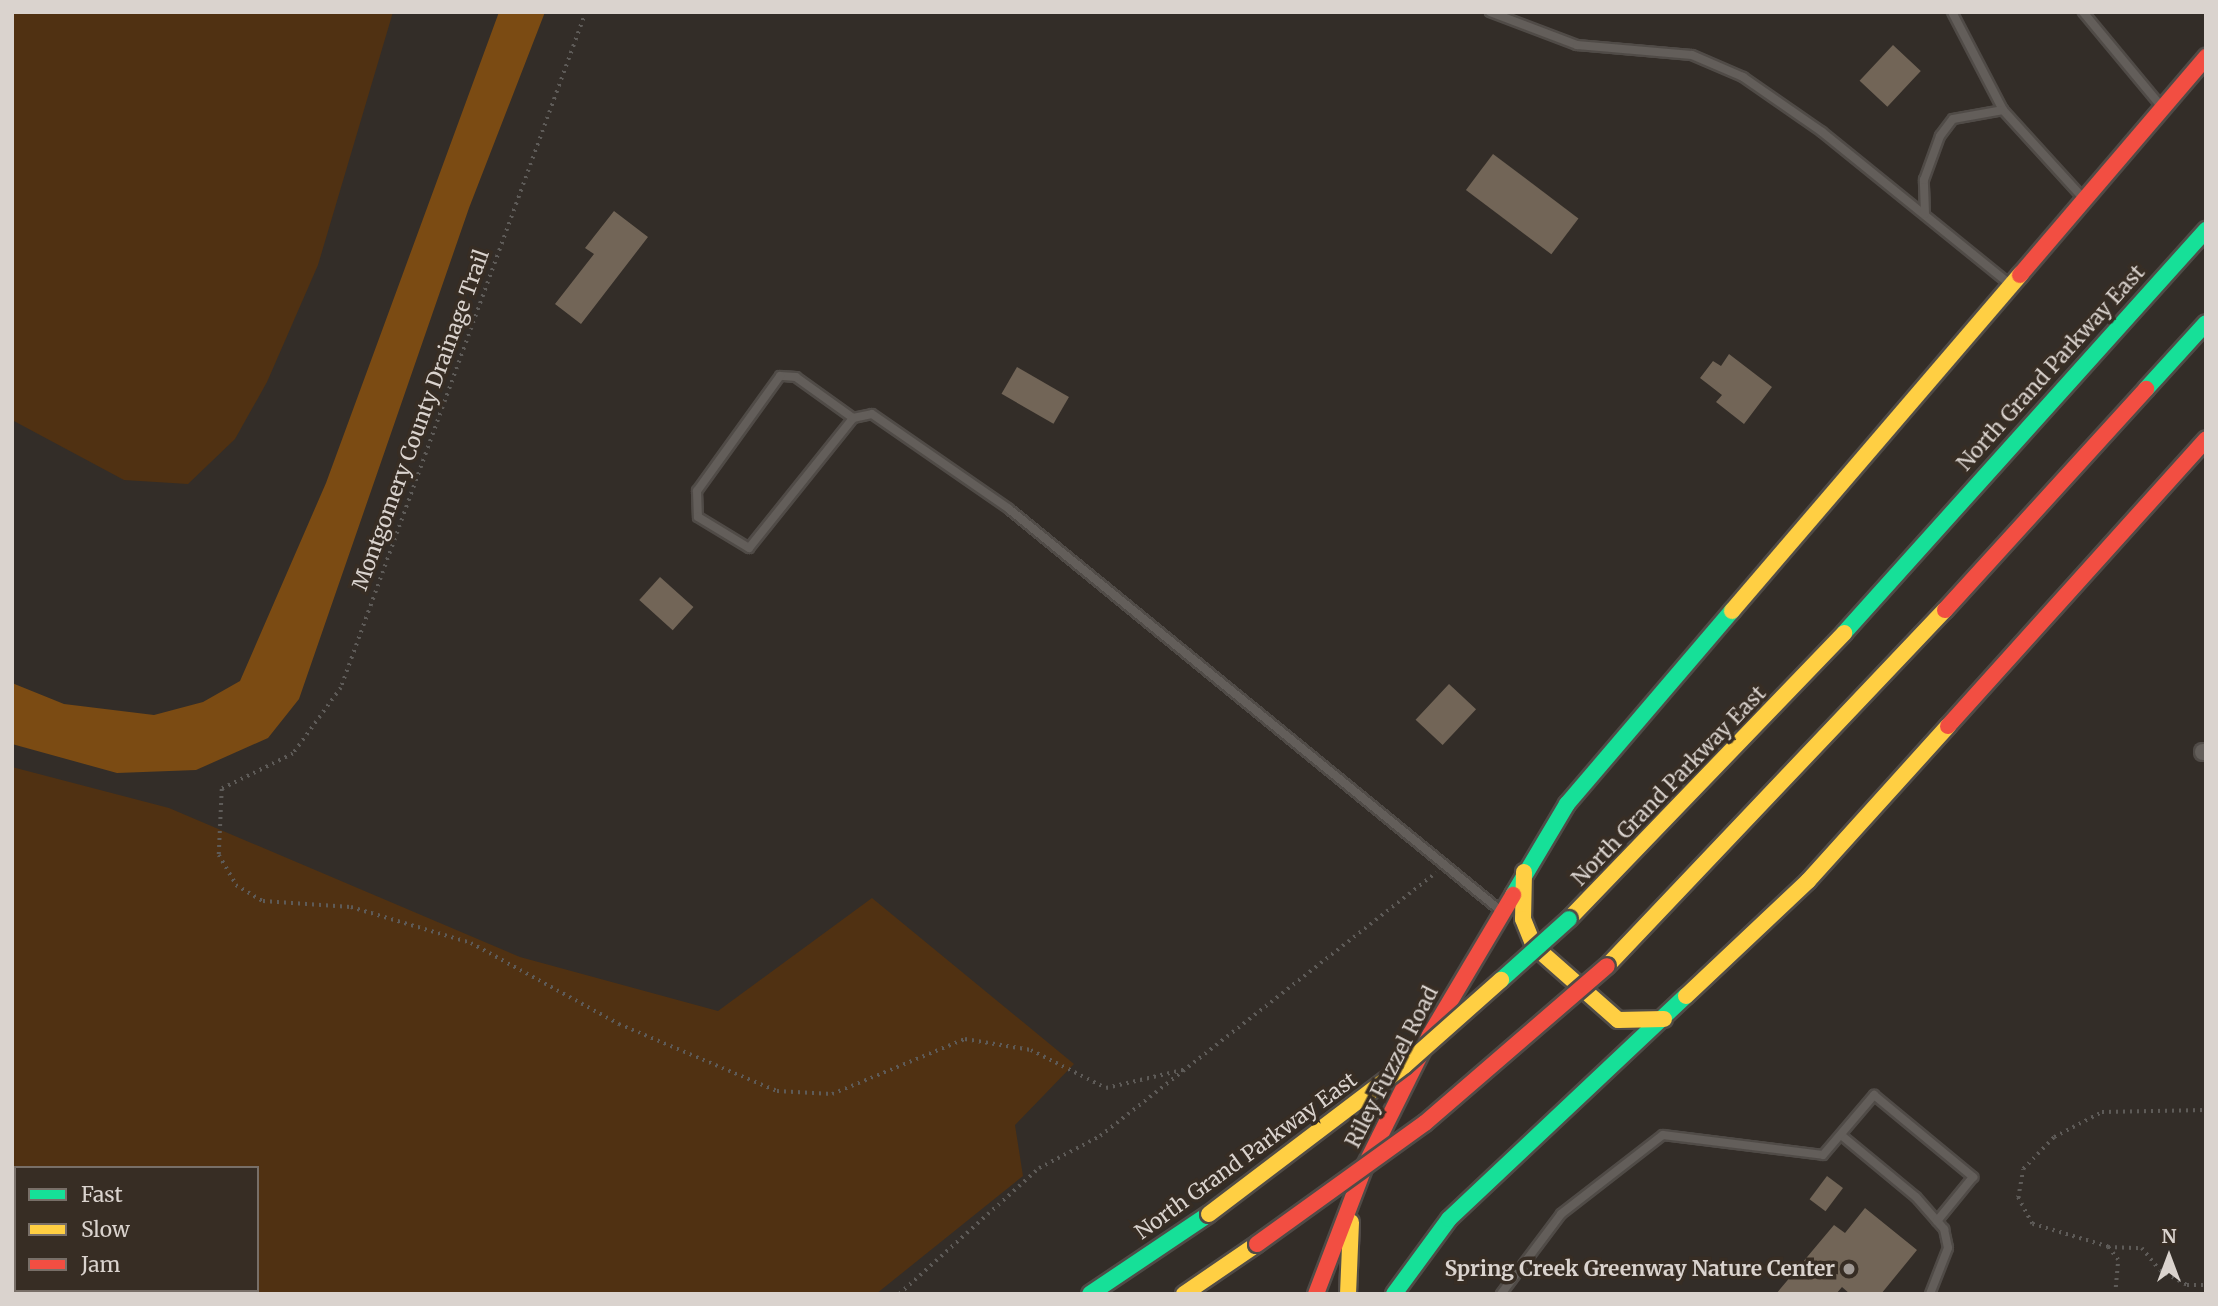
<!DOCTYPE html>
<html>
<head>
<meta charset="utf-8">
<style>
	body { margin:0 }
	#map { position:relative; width:2218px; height:1306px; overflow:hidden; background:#332d28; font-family:Merriweather,serif }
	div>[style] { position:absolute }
	.green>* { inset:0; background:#503112 }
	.water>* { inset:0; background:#7b4b13 }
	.building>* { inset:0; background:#726557; transform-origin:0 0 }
	.path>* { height:3.5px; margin-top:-1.75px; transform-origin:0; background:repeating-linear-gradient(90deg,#5e5b58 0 2px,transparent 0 7px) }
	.roads { filter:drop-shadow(2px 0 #504b47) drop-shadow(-2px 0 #504b47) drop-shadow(0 2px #504b47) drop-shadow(0 -2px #504b47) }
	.lane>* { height:8px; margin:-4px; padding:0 4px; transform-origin:4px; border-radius:4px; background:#635e5a }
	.street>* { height:16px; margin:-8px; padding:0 8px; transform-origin:8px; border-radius:8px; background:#635e5a }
	.fast>* { height:16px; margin:-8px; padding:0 8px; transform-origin:8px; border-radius:8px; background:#16e098 }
	.slow>* { height:16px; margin:-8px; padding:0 8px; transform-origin:8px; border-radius:8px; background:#ffcf43 }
	.jam>* { height:16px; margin:-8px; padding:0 8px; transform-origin:8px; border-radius:8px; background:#f24e42 }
	.bridges { filter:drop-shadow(2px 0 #504b47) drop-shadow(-2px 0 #504b47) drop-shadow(0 2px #504b47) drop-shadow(0 -2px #504b47) }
	.fast-bridge>* { height:16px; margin:-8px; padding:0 8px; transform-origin:8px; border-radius:8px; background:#16e098 }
	.slow-bridge>* { height:16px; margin:-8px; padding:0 8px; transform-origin:8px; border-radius:8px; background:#ffcf43 }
	.jam-bridge>* { height:16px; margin:-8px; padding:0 8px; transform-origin:8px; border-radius:8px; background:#f24e42 }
	.dots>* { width:19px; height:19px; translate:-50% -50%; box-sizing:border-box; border:4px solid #372d24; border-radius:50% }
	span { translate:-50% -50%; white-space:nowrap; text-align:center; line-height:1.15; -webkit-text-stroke:7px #372d24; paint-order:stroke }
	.street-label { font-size:21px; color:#dad3ce }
	.poi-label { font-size:21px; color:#dad3ce; font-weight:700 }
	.right { translate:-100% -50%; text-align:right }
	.frame { position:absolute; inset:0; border:14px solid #dad3ce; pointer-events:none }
	.legend { position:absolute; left:14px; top:1166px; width:245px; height:126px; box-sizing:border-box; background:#372d24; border:2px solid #786f68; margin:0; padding:9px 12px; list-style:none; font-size:21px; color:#dad3ce }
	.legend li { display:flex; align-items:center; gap:14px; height:35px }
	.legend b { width:35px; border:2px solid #786f68 }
	.north { position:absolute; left:2134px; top:1222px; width:70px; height:70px; -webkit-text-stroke:5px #372d24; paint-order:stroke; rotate:0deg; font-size:19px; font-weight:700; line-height:28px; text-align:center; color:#dad3ce }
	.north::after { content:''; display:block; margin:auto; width:24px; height:32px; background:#dad3ce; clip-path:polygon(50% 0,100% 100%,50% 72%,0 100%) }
</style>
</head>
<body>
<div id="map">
	<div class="green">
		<i style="clip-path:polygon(12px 12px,393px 12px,318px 265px,267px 382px,235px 439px,188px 484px,124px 480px,12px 420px)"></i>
		<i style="clip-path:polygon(evenodd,12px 767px,169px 808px,520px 957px,718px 1011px,872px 898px,1074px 1064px,1015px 1125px,1023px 1176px,876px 1294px,12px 1294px,12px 767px,16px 1168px,257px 1168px,257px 1290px,16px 1290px,16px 1168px)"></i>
	</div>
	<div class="water">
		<i style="clip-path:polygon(499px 12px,545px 12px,469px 208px,299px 699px,268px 738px,196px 770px,117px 773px,12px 744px,12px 683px,64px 704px,154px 715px,203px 702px,240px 681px,326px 483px)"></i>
	</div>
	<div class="building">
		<i style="left:1893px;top:45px;width:38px;height:49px;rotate:43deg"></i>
		<i style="left:1493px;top:154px;width:107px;height:45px;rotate:37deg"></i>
		<i style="clip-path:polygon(614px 211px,648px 237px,581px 324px,555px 304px,594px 254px,585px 248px)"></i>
		<i style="clip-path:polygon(1729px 354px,1772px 387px,1744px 424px,1716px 402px,1722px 395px,1700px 378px,1713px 361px,1721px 366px)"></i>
		<i style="left:1017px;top:367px;width:60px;height:31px;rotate:30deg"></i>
		<i style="left:660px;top:577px;width:45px;height:31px;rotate:42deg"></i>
		<i style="left:1449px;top:684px;width:37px;height:49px;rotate:43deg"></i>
		<i style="left:1827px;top:1176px;width:20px;height:29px;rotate:37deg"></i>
		<i style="clip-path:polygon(1865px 1208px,1917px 1250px,1881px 1294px,1850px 1294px,1842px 1287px,1836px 1294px,1776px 1294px,1834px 1225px,1845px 1233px)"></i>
	</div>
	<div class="path">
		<i style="left:586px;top:12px;width:719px;rotate:109.92deg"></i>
		<i style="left:341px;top:688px;width:82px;rotate:126deg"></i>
		<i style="left:293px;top:754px;width:79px;rotate:153.8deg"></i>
		<i style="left:222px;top:789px;width:66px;rotate:92.6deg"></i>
		<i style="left:219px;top:855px;width:34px;rotate:60deg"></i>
		<i style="left:236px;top:885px;width:31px;rotate:31deg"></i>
		<i style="left:263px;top:901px;width:88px;rotate:3.9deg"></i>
		<i style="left:351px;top:907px;width:125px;rotate:16.7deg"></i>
		<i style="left:471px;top:943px;width:169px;rotate:28.7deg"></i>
		<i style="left:619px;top:1024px;width:172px;rotate:23deg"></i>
		<i style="left:777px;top:1091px;width:55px;rotate:3.1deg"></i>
		<i style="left:832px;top:1094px;width:144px;rotate:-22.5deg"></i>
		<i style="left:965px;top:1039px;width:67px;rotate:9.5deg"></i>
		<i style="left:1031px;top:1050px;width:84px;rotate:26.9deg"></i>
		<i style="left:1106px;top:1088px;width:83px;rotate:-13.2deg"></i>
		<i style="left:2108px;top:1247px;width:34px;rotate:2deg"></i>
		<i style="left:2142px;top:1248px;width:28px;rotate:51deg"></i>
		<i style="left:2160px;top:1270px;width:31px;rotate:29deg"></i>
		<i style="left:2187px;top:1285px;width:19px"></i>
		<i style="left:899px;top:1294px;width:188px;rotate:-42deg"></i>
		<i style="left:1039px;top:1168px;width:69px;rotate:-27.7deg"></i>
		<i style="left:1100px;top:1136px;width:427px;rotate:-38.1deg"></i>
		<i style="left:2115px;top:1294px;width:34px;rotate:-85deg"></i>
		<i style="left:2118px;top:1260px;width:16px;rotate:-128deg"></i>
		<i style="left:2108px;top:1247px;width:79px;rotate:-163.2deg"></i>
		<i style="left:2032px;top:1224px;width:30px;rotate:-118deg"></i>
		<i style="left:2018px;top:1198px;width:29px;rotate:-80deg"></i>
		<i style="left:2023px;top:1169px;width:45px;rotate:-45.9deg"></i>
		<i style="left:2054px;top:1137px;width:54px;rotate:-27.5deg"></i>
		<i style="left:2102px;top:1112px;width:104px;rotate:-1.1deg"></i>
	</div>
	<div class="roads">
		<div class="lane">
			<i style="left:1490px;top:12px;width:93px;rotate:20.8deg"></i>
			<i style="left:1577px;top:45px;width:115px;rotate:5deg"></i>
			<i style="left:1692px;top:55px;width:56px;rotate:23.3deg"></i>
			<i style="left:1743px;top:77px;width:96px;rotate:34.8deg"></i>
			<i style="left:1822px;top:132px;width:242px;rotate:39deg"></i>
			<i style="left:1952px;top:12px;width:110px;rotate:62.5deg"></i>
			<i style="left:2003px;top:110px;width:119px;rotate:47.7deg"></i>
			<i style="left:2083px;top:12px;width:122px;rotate:50.3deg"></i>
			<i style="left:1925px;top:214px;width:34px;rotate:-92deg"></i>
			<i style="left:1924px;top:180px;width:47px;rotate:-70deg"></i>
			<i style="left:1940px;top:136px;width:21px;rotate:-53deg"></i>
			<i style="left:1953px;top:119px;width:51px;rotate:-10.2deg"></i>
			<i style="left:853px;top:418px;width:70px;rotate:-144.3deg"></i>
			<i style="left:796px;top:377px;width:16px;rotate:-176deg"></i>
			<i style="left:780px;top:376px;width:142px;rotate:125.8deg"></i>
			<i style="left:697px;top:491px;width:26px;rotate:88deg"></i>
			<i style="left:698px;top:517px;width:60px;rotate:31.3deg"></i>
			<i style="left:749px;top:548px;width:166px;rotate:-51.3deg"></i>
			<i style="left:853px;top:418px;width:19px;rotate:-12deg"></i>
			<i style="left:872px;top:414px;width:167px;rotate:34.7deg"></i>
			<i style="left:1009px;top:509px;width:635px;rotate:39.25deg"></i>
			<i style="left:1841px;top:1135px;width:97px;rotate:39.6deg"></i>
			<i style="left:1916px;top:1197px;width:43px;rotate:48.8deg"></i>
			<i style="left:1944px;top:1229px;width:19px;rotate:78deg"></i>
			<i style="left:1948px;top:1248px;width:49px;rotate:111.4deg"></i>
			<i style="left:1501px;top:1294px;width:100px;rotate:-53.1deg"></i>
			<i style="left:1561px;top:1214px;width:129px;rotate:-37.8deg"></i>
			<i style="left:1663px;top:1135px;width:161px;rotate:7.1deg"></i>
			<i style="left:1823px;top:1155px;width:79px;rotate:-49.6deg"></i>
			<i style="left:1874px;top:1095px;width:129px;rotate:39.6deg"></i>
			<i style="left:1973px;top:1177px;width:57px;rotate:129.3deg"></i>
		</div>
		<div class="street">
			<i style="left:2203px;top:752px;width:3px"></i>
		</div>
		<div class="fast">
			<i style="left:2146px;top:389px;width:89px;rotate:-47.7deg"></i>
			<i style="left:1844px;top:633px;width:542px;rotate:-48.07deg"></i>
			<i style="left:1513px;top:895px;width:106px;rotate:-59.3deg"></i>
			<i style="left:1567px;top:804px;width:254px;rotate:-49.5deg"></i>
			<i style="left:1090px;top:1294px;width:143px;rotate:-33.9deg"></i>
			<i style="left:1394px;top:1294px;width:93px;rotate:-53.7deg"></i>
			<i style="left:1449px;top:1219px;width:325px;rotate:-43.3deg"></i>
		</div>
		<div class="slow">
			<i style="left:1732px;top:611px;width:443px;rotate:-49.4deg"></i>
			<i style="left:1524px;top:872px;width:47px;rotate:91.2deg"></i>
			<i style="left:1523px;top:919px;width:29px;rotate:68deg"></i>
			<i style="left:1534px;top:946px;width:112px;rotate:41.4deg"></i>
			<i style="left:1618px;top:1020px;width:46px;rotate:-1.2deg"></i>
			<i style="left:1569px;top:919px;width:397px;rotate:-46.1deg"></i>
			<i style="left:1607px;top:966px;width:491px;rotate:-46.5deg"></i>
			<i style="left:1686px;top:996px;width:168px;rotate:-43.3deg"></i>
			<i style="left:1808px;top:881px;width:209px;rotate:-47.9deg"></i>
			<i style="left:1184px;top:1294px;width:88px;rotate:-34.4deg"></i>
			<i style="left:1348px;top:1294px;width:72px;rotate:-87.6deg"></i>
		</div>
		<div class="jam">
			<i style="left:2020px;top:275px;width:287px;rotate:-49.5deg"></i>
			<i style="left:1945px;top:610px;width:299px;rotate:-47.7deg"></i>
			<i style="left:1948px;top:726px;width:386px;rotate:-48deg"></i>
			<i style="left:1316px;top:1294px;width:137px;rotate:-69.1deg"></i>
			<i style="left:1365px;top:1166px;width:146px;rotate:-63.6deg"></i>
			<i style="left:1430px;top:1035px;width:163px;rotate:-59.3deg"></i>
		</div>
	</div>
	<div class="bridges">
		<div class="fast-bridge">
			<i style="left:1501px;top:980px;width:91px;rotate:-41.9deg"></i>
		</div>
		<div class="slow-bridge">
			<i style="left:1209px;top:1214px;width:245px;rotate:-37.2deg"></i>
			<i style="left:1404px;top:1066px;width:130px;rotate:-41.6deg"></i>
		</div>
		<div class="jam-bridge">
			<i style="left:1257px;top:1244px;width:207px;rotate:-35.8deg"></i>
			<i style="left:1425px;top:1123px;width:240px;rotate:-40.8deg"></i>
		</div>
	</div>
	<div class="dots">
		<i style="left:1849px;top:1269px;background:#a09994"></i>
	</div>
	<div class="street-label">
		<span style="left:2051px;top:368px;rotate:-48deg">North Grand Parkway East</span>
		<span style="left:421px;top:420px;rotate:-70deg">Montgomery County Drainage Trail</span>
		<span style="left:1669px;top:786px;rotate:-46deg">North Grand Parkway East</span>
		<span style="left:1392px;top:1067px;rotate:-63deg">Riley Fuzzel Road</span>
		<span style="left:1246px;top:1156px;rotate:-36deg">North Grand Parkway East</span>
	</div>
	<div class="poi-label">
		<span class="right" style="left:1835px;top:1269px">Spring Creek Greenway Nature Center</span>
	</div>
	<div class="frame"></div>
	<ul class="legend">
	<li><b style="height:9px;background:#16e098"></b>Fast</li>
	<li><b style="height:9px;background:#ffcf43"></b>Slow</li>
	<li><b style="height:9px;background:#f24e42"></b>Jam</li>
	</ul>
	<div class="north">N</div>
</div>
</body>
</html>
